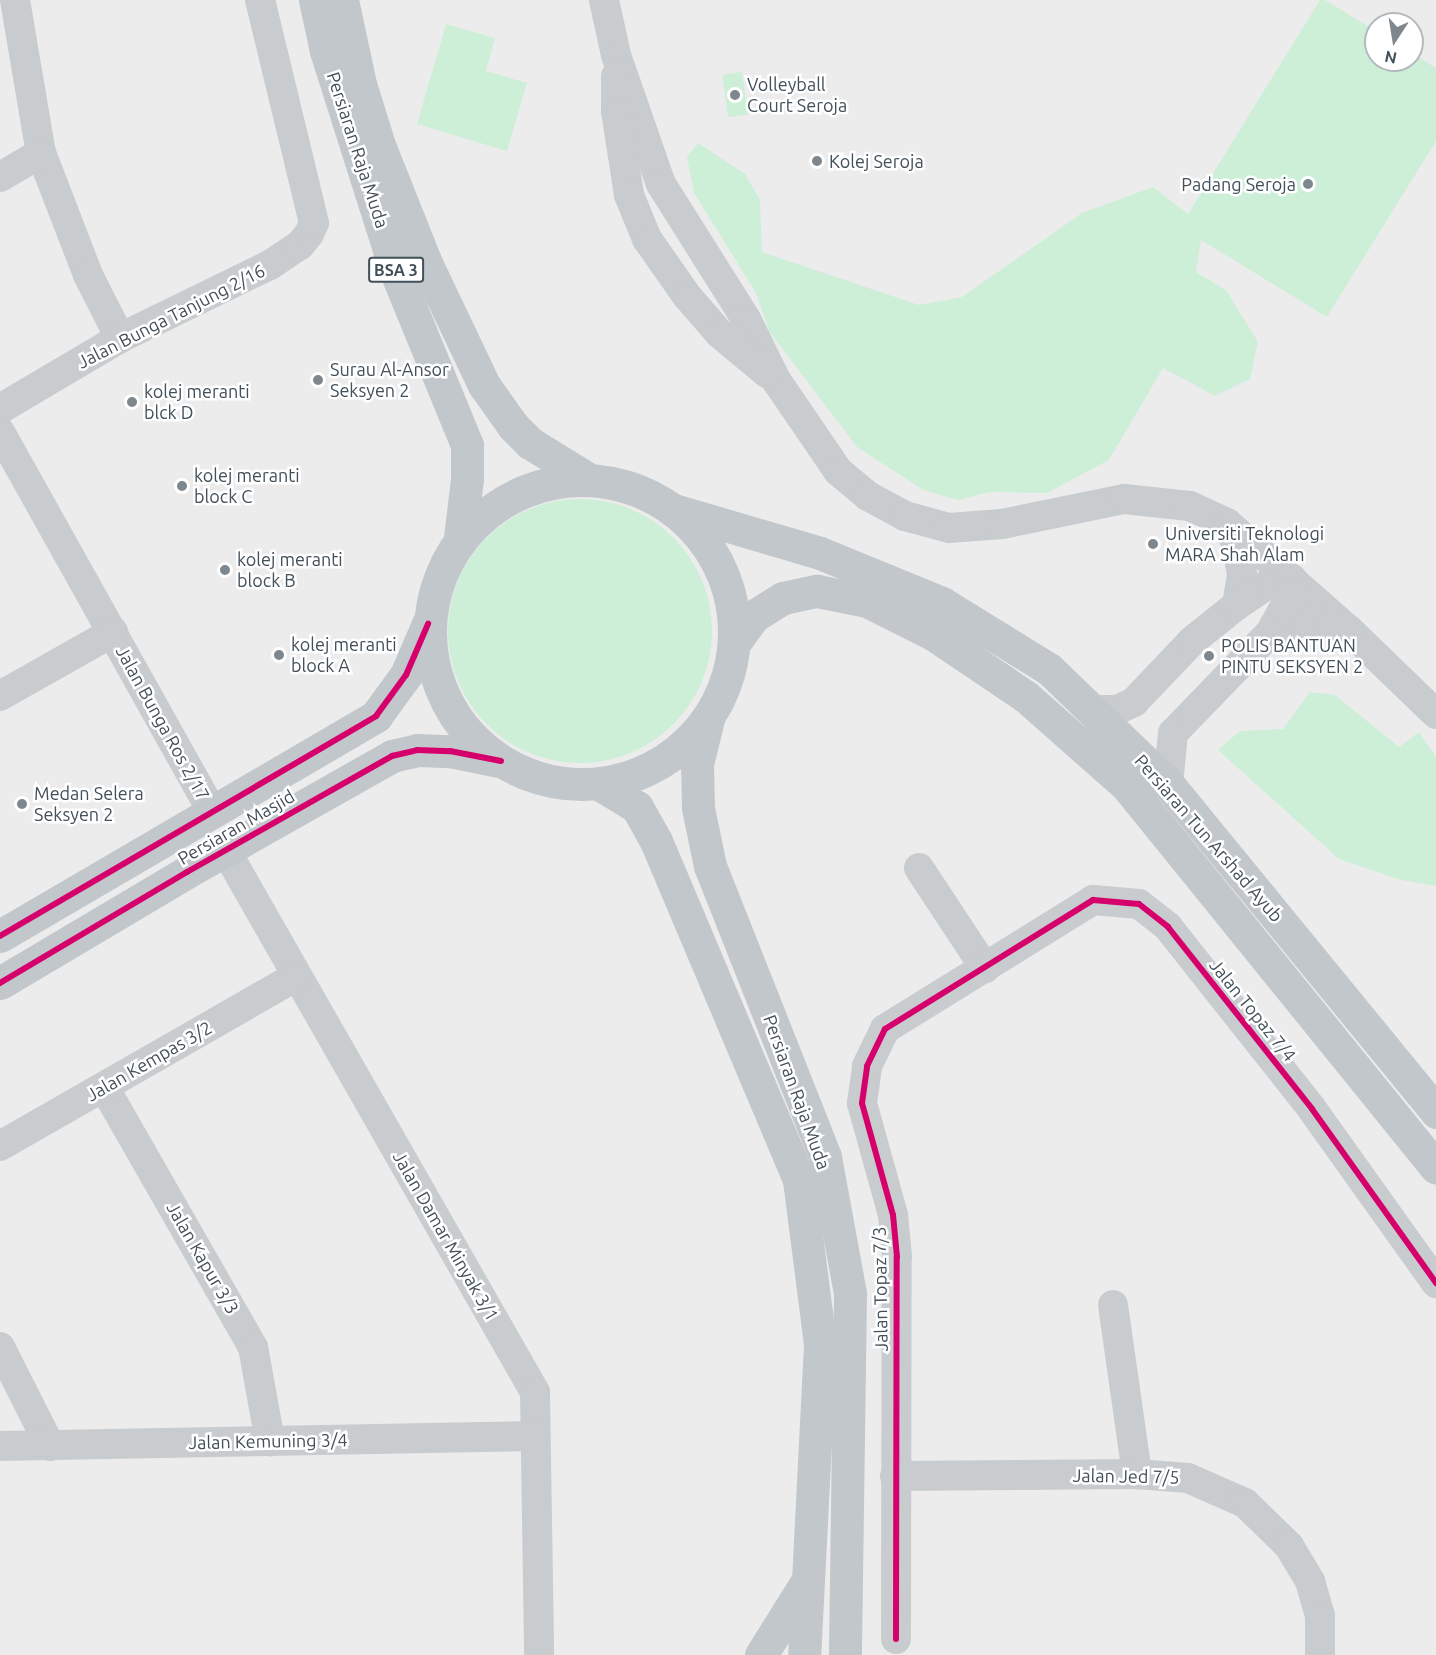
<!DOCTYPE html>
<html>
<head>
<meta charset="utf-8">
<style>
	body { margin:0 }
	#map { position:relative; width:1436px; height:1655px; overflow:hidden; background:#edecec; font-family:Ubuntu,sans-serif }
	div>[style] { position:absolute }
	.green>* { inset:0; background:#cdefd8; transform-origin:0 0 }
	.round { border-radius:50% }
	.minor>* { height:30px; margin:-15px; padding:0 15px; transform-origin:15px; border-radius:15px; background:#c8ccce }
	.major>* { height:33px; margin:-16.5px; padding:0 16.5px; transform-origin:16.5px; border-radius:16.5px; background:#c2c7cc }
	.major>.ring { margin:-16.5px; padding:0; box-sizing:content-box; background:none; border:33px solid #c2c7cc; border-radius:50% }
	.cycleway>* { height:6px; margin:-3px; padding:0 3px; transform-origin:3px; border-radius:3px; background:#d6006c }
	.dots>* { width:16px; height:16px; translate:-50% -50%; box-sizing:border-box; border:3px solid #fff; border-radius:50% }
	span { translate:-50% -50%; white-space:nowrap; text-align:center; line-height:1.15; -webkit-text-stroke:5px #fff; paint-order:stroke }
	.shield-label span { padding:2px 4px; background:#fff; border:2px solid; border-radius:4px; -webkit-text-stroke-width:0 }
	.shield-label { font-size:16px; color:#42505a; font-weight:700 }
	.poi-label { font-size:18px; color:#42505a }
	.left { translate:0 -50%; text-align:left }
	.right { translate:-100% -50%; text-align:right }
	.street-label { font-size:18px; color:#42505a }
	.north { position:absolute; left:1364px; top:12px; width:60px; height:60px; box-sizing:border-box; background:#fff; border:2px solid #b3b9bd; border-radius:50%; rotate:192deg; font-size:16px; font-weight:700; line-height:24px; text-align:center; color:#42505a }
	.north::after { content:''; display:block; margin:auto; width:21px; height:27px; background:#7e878d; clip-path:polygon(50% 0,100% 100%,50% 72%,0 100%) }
</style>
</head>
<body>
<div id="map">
	<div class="green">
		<i style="clip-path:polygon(1320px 0,1325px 0,1376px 31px,1376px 60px,1412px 60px,1412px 53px,1436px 68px,1436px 141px,1327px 317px,1201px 240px,1196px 272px,1226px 290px,1258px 342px,1250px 379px,1215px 396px,1163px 368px,1109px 460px,1047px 493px,989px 492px,958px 500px,923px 490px,857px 447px,769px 331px,756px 293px,694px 193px,687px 157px,698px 143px,745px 174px,760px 200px,762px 252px,919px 305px,962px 297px,1082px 213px,1153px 187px,1188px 214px)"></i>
		<i style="clip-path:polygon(446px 24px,495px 38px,486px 71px,527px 83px,507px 151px,417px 124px)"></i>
		<i style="left:742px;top:72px;width:43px;height:20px;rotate:82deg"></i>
		<i class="round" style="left:448px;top:499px;width:264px;height:264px"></i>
		<i style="clip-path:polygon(1310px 692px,1335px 695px,1399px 747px,1419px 732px,1436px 757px,1436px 886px,1401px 880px,1339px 859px,1218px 750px,1240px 731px,1283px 729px)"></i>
	</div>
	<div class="minor">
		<i style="left:15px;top:0;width:155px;rotate:80.4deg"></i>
		<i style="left:41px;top:153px;width:131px;rotate:68.9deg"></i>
		<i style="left:88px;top:275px;width:71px;rotate:63.1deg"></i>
		<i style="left:604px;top:0;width:56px;rotate:77.7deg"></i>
		<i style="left:616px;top:55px;width:137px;rotate:70.8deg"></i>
		<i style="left:661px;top:184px;width:160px;rotate:57.8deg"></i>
		<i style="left:746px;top:319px;width:68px;rotate:63.8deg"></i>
		<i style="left:776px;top:380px;width:110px;rotate:55.7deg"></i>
		<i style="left:838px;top:471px;width:39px;rotate:40deg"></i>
		<i style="left:868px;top:496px;width:42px;rotate:28.4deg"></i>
		<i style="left:905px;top:516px;width:46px;rotate:15.3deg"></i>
		<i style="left:949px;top:528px;width:53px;rotate:-4.3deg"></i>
		<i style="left:1002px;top:524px;width:125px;rotate:-11.6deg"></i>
		<i style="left:1124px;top:499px;width:66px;rotate:6.1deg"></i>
		<i style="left:1190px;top:506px;width:41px;rotate:24.7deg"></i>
		<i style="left:1227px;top:523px;width:162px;rotate:41.3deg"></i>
		<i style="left:1349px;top:630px;width:121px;rotate:44deg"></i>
		<i style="left:616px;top:76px;width:35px;rotate:90deg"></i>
		<i style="left:616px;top:111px;width:85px;rotate:81.2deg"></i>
		<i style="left:629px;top:195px;width:48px;rotate:67.8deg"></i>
		<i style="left:647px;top:239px;width:70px;rotate:54.9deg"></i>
		<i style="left:687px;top:296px;width:50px;rotate:49deg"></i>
		<i style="left:720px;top:334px;width:61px;rotate:39.7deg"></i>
		<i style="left:0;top:177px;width:48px;rotate:-30.3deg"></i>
		<i style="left:0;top:409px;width:139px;rotate:-30.6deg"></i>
		<i style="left:120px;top:338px;width:167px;rotate:-26deg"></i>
		<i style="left:270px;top:265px;width:36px;rotate:-34deg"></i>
		<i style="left:300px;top:245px;width:14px;rotate:-51deg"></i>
		<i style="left:309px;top:234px;width:12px;rotate:-66deg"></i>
		<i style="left:314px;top:223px;width:229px;rotate:-103.6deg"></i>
		<i style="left:0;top:432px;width:436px;rotate:60.8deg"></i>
		<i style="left:1228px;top:526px;width:19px;rotate:65deg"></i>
		<i style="left:1236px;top:543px;width:32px;rotate:79deg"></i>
		<i style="left:1242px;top:574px;width:31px;rotate:99deg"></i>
		<i style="left:1270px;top:633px;width:21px;rotate:-23deg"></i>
		<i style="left:1289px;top:625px;width:20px;rotate:-9deg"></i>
		<i style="left:1309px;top:622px;width:20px;rotate:3deg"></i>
		<i style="left:1329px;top:623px;width:21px;rotate:19deg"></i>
		<i style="left:0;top:696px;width:130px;rotate:-29.5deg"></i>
		<i style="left:1093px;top:710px;width:24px"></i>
		<i style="left:1117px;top:710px;width:19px;rotate:-25deg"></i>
		<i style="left:1134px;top:702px;width:84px;rotate:-46.4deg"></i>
		<i style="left:1192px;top:641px;width:58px;rotate:-38.7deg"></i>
		<i style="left:1237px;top:605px;width:41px;rotate:-34.1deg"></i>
		<i style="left:1271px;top:582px;width:21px;rotate:-8deg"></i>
		<i style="left:1292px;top:579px;width:16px;rotate:94deg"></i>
		<i style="left:1291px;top:595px;width:43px;rotate:118.9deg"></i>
		<i style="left:1270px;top:633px;width:139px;rotate:134.1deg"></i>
		<i style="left:1173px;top:733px;width:51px;rotate:95.6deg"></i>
		<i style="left:226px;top:851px;width:623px;rotate:60.27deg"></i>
		<i style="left:535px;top:1392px;width:263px;rotate:89.1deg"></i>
		<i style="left:919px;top:868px;width:120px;rotate:56.6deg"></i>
		<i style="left:104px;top:1087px;width:300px;rotate:60.2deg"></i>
		<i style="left:253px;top:1347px;width:96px;rotate:79.7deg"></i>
		<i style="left:0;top:1146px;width:342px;rotate:-29.8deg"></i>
		<i style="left:1113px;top:1305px;width:171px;rotate:81.9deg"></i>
		<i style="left:0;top:1347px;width:111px;rotate:63.2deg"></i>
		<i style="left:0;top:1446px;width:535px;rotate:-1.07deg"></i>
		<i style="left:895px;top:1476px;width:242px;rotate:-0.5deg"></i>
		<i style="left:1137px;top:1474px;width:51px;rotate:4.5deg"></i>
		<i style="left:1188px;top:1478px;width:62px;rotate:23.7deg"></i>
		<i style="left:1245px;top:1503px;width:62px;rotate:44.3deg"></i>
		<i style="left:1289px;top:1546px;width:41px;rotate:59deg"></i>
		<i style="left:1310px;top:1581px;width:35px;rotate:74deg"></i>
		<i style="left:1320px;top:1615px;width:40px;rotate:90deg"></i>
		<i style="left:896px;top:1639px;width:382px;rotate:-89.9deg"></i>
		<i style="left:897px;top:1257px;width:42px;rotate:-95.4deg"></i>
		<i style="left:893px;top:1215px;width:116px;rotate:-105.5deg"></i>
		<i style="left:862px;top:1103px;width:37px;rotate:-82deg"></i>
		<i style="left:867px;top:1066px;width:41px;rotate:-64.1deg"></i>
		<i style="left:885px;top:1029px;width:245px;rotate:-31.8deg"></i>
		<i style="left:1093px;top:900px;width:46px;rotate:5deg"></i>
		<i style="left:1139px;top:904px;width:37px;rotate:38deg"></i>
		<i style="left:1168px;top:927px;width:232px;rotate:51.6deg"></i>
		<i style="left:1312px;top:1109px;width:214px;rotate:54.5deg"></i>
	</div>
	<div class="major">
		<i style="left:315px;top:0;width:52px;rotate:77.8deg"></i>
		<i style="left:326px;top:51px;width:232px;rotate:72.4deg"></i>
		<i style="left:396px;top:272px;width:187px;rotate:67.7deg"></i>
		<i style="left:467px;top:445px;width:34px;rotate:90deg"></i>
		<i style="left:467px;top:479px;width:59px;rotate:96.8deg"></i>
		<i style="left:342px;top:0;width:86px;rotate:77.9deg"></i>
		<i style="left:360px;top:84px;width:64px;rotate:72.7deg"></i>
		<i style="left:379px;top:145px;width:127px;rotate:68.3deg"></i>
		<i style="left:426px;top:263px;width:135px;rotate:64.6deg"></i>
		<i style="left:484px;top:385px;width:50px;rotate:54.7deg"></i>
		<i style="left:513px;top:426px;width:24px;rotate:45deg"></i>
		<i style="left:530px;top:443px;width:70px;rotate:31.7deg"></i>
		<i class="ring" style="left:430px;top:480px;width:271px;height:271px"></i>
		<i style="left:674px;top:510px;width:152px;rotate:16.4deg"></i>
		<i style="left:820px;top:553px;width:132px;rotate:22.3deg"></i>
		<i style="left:942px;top:603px;width:126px;rotate:31.7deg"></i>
		<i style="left:1049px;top:669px;width:165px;rotate:44deg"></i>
		<i style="left:1168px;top:784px;width:424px;rotate:50.7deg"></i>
		<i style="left:735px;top:642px;width:32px;rotate:-54deg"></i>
		<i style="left:754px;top:616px;width:34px;rotate:-32deg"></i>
		<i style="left:783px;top:598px;width:35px;rotate:-12deg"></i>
		<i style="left:817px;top:591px;width:51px;rotate:11.3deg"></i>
		<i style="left:867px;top:601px;width:74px;rotate:26.6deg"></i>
		<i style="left:933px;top:634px;width:111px;rotate:34deg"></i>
		<i style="left:1025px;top:696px;width:136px;rotate:41.4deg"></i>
		<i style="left:1127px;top:786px;width:491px;rotate:51deg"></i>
		<i style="left:708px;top:719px;width:46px;rotate:103.7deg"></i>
		<i style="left:697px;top:764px;width:44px;rotate:88.7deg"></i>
		<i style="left:698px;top:808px;width:59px;rotate:78.3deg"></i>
		<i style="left:710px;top:866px;width:313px;rotate:68.4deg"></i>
		<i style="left:825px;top:1157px;width:138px;rotate:79.6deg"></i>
		<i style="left:850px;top:1293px;width:362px;rotate:90.8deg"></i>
		<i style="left:599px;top:784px;width:44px;rotate:31.2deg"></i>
		<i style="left:637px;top:807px;width:39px;rotate:61deg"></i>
		<i style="left:656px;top:841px;width:368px;rotate:67.1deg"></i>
		<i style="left:799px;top:1180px;width:165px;rotate:82.7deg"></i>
		<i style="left:820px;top:1344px;width:311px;rotate:92.9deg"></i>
		<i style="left:0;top:936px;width:436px;rotate:-30.3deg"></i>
		<i style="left:376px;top:716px;width:51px;rotate:-53.8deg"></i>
		<i style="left:406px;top:675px;width:56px;rotate:-66.7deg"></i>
		<i style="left:0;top:983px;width:217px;rotate:-30.7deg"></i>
		<i style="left:187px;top:872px;width:236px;rotate:-29.5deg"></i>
		<i style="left:392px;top:756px;width:26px;rotate:-13deg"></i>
		<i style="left:417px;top:750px;width:33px;rotate:2deg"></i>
		<i style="left:450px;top:751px;width:50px;rotate:11.5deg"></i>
		<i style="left:761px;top:1655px;width:85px;rotate:-58deg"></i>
	</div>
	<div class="cycleway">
		<i style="left:0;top:936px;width:436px;rotate:-30.3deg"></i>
		<i style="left:376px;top:716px;width:51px;rotate:-53.8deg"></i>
		<i style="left:406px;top:675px;width:56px;rotate:-66.7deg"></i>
		<i style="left:0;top:983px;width:217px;rotate:-30.7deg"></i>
		<i style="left:187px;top:872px;width:236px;rotate:-29.5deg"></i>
		<i style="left:392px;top:756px;width:26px;rotate:-13deg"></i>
		<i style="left:417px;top:750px;width:33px;rotate:2deg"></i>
		<i style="left:450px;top:751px;width:52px;rotate:11.1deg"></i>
		<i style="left:896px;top:1639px;width:382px;rotate:-89.9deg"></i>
		<i style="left:897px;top:1257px;width:42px;rotate:-95.4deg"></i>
		<i style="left:893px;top:1215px;width:116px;rotate:-105.5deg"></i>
		<i style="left:862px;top:1103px;width:37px;rotate:-82deg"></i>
		<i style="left:867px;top:1066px;width:41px;rotate:-64.1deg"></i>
		<i style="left:885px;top:1029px;width:245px;rotate:-31.8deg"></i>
		<i style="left:1093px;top:900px;width:46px;rotate:5deg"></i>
		<i style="left:1139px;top:904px;width:37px;rotate:38deg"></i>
		<i style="left:1168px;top:927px;width:232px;rotate:51.6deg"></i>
		<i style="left:1312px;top:1109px;width:214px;rotate:54.5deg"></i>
	</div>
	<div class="dots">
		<i style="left:735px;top:95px;background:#7e878d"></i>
		<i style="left:817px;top:161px;background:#7e878d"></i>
		<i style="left:1308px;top:184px;background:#7e878d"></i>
		<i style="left:318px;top:380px;background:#7e878d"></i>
		<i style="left:132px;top:402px;background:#7e878d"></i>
		<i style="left:182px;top:486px;background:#7e878d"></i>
		<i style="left:1153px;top:544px;background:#7e878d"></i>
		<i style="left:225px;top:570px;background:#7e878d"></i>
		<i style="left:279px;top:655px;background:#7e878d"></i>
		<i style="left:1209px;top:656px;background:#7e878d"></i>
		<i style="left:22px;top:804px;background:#7e878d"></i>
	</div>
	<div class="shield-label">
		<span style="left:396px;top:270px">BSA 3</span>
	</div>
	<div class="poi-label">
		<span class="left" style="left:747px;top:95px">Volleyball<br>Court Seroja</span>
		<span class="left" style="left:829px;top:161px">Kolej Seroja</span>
		<span class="right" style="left:1296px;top:184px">Padang Seroja</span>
		<span class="left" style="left:330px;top:380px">Surau Al-Ansor<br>Seksyen 2</span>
		<span class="left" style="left:144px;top:402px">kolej meranti<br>blck D</span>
		<span class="left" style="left:194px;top:486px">kolej meranti<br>block C</span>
		<span class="left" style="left:1165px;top:544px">Universiti Teknologi<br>MARA Shah Alam</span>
		<span class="left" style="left:237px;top:570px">kolej meranti<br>block B</span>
		<span class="left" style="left:291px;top:655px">kolej meranti<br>block A</span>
		<span class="left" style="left:1221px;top:656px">POLIS BANTUAN<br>PINTU SEKSYEN 2</span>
		<span class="left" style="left:34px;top:804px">Medan Selera<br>Seksyen 2</span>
	</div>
	<div class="street-label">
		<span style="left:358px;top:150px;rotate:72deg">Persiaran Raja Muda</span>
		<span style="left:171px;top:316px;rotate:-27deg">Jalan Bunga Tanjung 2/16</span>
		<span style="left:163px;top:723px;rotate:61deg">Jalan Bunga Ros 2/17</span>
		<span style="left:236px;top:827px;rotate:-30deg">Persiaran Masjid</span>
		<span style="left:1209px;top:838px;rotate:49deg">Persiaran Tun Arshad Ayub</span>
		<span style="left:1253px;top:1010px;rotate:51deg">Jalan Topaz 7/4</span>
		<span style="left:149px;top:1061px;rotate:-30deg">Jalan Kempas 3/2</span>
		<span style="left:797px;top:1092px;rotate:70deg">Persiaran Raja Muda</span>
		<span style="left:446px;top:1236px;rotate:60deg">Jalan Damar Minyak 3/1</span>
		<span style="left:203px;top:1258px;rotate:60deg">Jalan Kapur 3/3</span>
		<span style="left:880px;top:1289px;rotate:-91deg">Jalan Topaz 7/3</span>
		<span style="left:268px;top:1441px;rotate:-1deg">Jalan Kemuning 3/4</span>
		<span style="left:1126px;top:1476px;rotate:1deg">Jalan Jed 7/5</span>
	</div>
	<div class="north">N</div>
</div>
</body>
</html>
